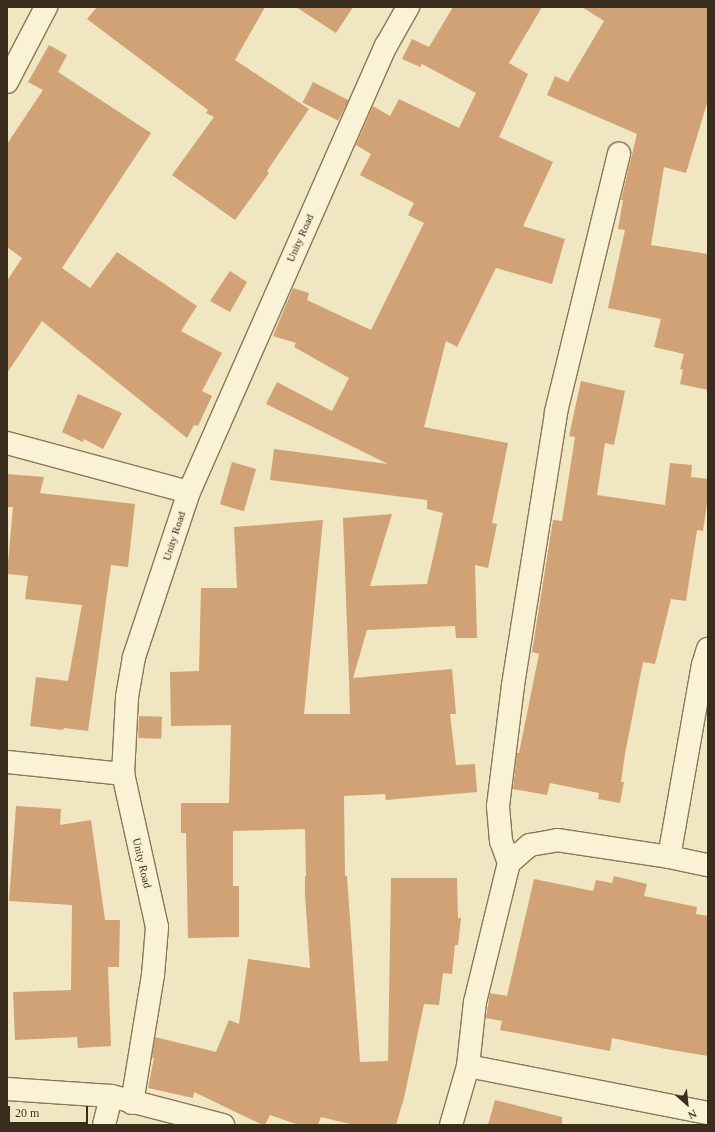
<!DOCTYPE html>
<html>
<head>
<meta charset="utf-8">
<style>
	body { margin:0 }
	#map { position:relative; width:715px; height:1132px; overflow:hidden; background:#f0e6c1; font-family:"Times New Roman",serif }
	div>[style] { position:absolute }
	.building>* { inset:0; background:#d0a275; transform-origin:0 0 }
	.roads { filter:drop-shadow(1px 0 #8b7758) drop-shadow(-1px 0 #8b7758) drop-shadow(0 1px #8b7758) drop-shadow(0 -1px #8b7758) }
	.minor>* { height:22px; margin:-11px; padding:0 11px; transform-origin:11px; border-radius:11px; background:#faf2d5 }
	span { translate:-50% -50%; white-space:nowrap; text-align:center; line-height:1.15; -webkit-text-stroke:3px #f7efd2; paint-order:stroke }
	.street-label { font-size:11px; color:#3a2d1d }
	.frame { position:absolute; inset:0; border:8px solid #3a2d1d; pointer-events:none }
	.north { position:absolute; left:667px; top:1084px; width:40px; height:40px; -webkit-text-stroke:3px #f7efd2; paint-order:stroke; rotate:153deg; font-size:11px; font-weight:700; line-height:16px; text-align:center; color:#3a2d1d }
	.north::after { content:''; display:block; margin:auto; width:14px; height:18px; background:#3a2d1d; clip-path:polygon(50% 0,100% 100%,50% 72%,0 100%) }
	.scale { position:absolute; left:8px; top:1106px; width:80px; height:18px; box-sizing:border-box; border:2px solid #3a2d1d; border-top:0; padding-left:5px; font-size:12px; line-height:14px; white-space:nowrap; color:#3a2d1d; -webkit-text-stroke:3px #f7efd2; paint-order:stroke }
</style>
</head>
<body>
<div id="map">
	<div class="building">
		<i style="clip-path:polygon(97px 7px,265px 7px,235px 60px,309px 109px,267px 171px,269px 173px,235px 220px,172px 175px,214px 117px,206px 113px,208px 110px,87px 19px)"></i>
		<i style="clip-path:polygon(296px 7px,353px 7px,336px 33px)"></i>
		<i style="clip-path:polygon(453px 7px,542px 7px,509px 63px,528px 74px,499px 137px,553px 162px,523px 226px,565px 239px,552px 284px,496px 268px,457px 347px,446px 341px,424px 427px,508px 443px,492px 523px,497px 524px,488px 568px,475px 565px,477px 638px,456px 638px,455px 626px,367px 630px,353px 678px,452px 669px,456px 714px,450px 714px,456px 765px,475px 764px,477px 792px,386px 800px,385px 794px,344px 796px,345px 876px,347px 876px,360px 1062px,388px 1061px,391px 878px,457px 878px,458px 918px,461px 918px,458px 945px,455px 945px,452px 974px,443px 973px,439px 1005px,424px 1004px,404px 1098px,396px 1125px,354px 1125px,321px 1117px,318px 1125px,299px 1125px,270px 1115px,265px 1125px,263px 1125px,194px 1092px,193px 1098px,148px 1088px,154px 1058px,152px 1058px,155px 1037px,216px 1052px,229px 1020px,239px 1024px,248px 959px,310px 968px,305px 894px,305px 876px,306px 876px,305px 829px,233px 831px,233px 886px,239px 886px,239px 937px,188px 938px,186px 833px,181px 833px,181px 803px,229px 803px,231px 725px,171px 726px,170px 672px,199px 671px,201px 588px,237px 588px,234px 527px,323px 520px,304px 714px,350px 714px,349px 678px,351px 678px,349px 678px,343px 518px,392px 514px,370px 586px,427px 584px,443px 513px,427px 509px,427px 500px,270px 480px,274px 449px,388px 464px,266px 404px,277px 382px,332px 411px,349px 378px,294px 347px,296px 343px,273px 336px,293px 288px,309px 293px,307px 300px,371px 330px,424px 223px,408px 215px,414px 203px,360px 175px,371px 154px,356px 145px,373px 106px,390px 116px,399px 99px,459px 128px,476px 93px,422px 64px,420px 67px,402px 59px,412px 39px,429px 47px)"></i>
		<i style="clip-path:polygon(582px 7px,708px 7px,708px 100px,686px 173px,664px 167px,651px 245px,708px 254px,708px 390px,680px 384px,683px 370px,680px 369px,684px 354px,654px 347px,661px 319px,608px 308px,625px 230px,618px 229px,623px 200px,621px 200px,637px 134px,547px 95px,555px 76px,568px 82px,604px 21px)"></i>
		<i style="clip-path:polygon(49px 45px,67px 55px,58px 72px,151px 133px,62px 268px,90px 288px,117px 252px,197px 306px,181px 331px,222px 353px,202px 391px,212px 396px,198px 426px,194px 425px,187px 438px,42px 321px,7px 373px,7px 281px,22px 258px,7px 247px,7px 144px,43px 90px,28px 82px)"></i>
		<i style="left:313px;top:82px;width:40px;height:23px;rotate:27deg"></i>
		<i style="clip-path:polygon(230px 271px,247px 282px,230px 312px,210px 301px)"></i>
		<i style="clip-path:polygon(581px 381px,625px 391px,614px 445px,605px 443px,597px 495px,665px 505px,670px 463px,692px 465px,691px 477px,708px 479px,708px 497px,703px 531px,697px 530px,686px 601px,671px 599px,655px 664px,643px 662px,625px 754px,621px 782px,624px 782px,620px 803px,598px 799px,599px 793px,550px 783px,547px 795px,513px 789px,517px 753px,519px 753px,539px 654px,532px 652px,553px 520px,562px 521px,575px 437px,569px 436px)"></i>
		<i style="clip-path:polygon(78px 394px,122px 413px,103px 449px,84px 439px,83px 442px,62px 432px)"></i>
		<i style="left:232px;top:462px;width:25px;height:44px;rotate:16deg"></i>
		<i style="clip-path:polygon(7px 474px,44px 477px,40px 493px,135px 504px,128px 567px,111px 565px,88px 731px,64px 728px,63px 730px,30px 726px,36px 677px,68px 681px,82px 605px,25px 599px,28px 576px,7px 574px,13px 507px,7px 507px)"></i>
		<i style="left:139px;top:716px;width:23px;height:22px;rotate:2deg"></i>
		<i style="clip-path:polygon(16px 806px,61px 809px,60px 825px,91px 820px,105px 920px,120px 920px,119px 967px,108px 967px,111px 1046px,78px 1048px,77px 1037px,15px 1040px,13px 992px,71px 990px,72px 905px,9px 901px)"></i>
		<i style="clip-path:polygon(614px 876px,647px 884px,644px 896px,697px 907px,696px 914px,708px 916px,708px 1056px,666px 1049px,612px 1038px,610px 1051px,500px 1030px,502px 1021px,486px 1018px,490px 993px,507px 996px,534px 879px,593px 891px,596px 880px,612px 883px)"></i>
		<i style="clip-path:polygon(495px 1100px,562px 1117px,562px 1125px,488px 1125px)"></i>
	</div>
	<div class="roads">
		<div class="minor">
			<i style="left:7px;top:82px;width:85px;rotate:-62.5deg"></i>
			<i style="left:7px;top:443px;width:188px;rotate:15.1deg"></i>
			<i style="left:7px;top:762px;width:117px;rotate:5.9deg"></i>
			<i style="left:669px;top:857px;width:195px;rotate:-80deg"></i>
			<i style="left:703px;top:665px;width:17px;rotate:-73deg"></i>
			<i style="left:509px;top:863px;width:28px;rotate:-41deg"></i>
			<i style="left:530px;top:845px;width:27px;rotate:-10deg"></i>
			<i style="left:557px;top:840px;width:113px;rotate:8.6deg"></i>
			<i style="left:669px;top:857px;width:40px;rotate:12deg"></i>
			<i style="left:468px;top:1066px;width:245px;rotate:11.1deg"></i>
			<i style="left:7px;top:1089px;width:104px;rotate:3.9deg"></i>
			<i style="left:111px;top:1096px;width:116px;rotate:14.5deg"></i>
			<i style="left:132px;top:1103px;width:130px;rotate:-80.7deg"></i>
			<i style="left:153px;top:975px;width:48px;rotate:-85.2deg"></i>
			<i style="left:157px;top:927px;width:157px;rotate:-102.5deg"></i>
			<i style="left:123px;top:774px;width:77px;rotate:-87deg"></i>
			<i style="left:127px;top:697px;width:41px;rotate:-80.1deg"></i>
			<i style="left:134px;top:657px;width:174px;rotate:-71.6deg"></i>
			<i style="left:189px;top:492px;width:488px;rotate:-66.2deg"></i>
			<i style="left:386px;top:46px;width:45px;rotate:-60.6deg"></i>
			<i style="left:104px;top:1125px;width:30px;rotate:-76deg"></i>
			<i style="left:451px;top:1125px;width:61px;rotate:-73.9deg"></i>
			<i style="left:468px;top:1066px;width:64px;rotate:-83.8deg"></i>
			<i style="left:475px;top:1002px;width:143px;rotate:-76.3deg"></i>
			<i style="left:509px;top:863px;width:23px;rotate:-110deg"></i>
			<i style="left:501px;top:841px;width:35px;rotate:-95deg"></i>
			<i style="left:498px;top:806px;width:122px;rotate:-82.9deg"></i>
			<i style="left:513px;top:685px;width:276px;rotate:-81deg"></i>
			<i style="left:556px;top:412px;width:266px;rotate:-76.3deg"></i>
		</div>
	</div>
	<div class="street-label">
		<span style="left:300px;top:238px;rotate:-66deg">Unity Road</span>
		<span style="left:174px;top:536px;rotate:-72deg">Unity Road</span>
		<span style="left:142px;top:863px;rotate:77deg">Unity Road</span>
	</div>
	<div class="frame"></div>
	<div class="north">N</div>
	<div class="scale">20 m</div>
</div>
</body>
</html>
